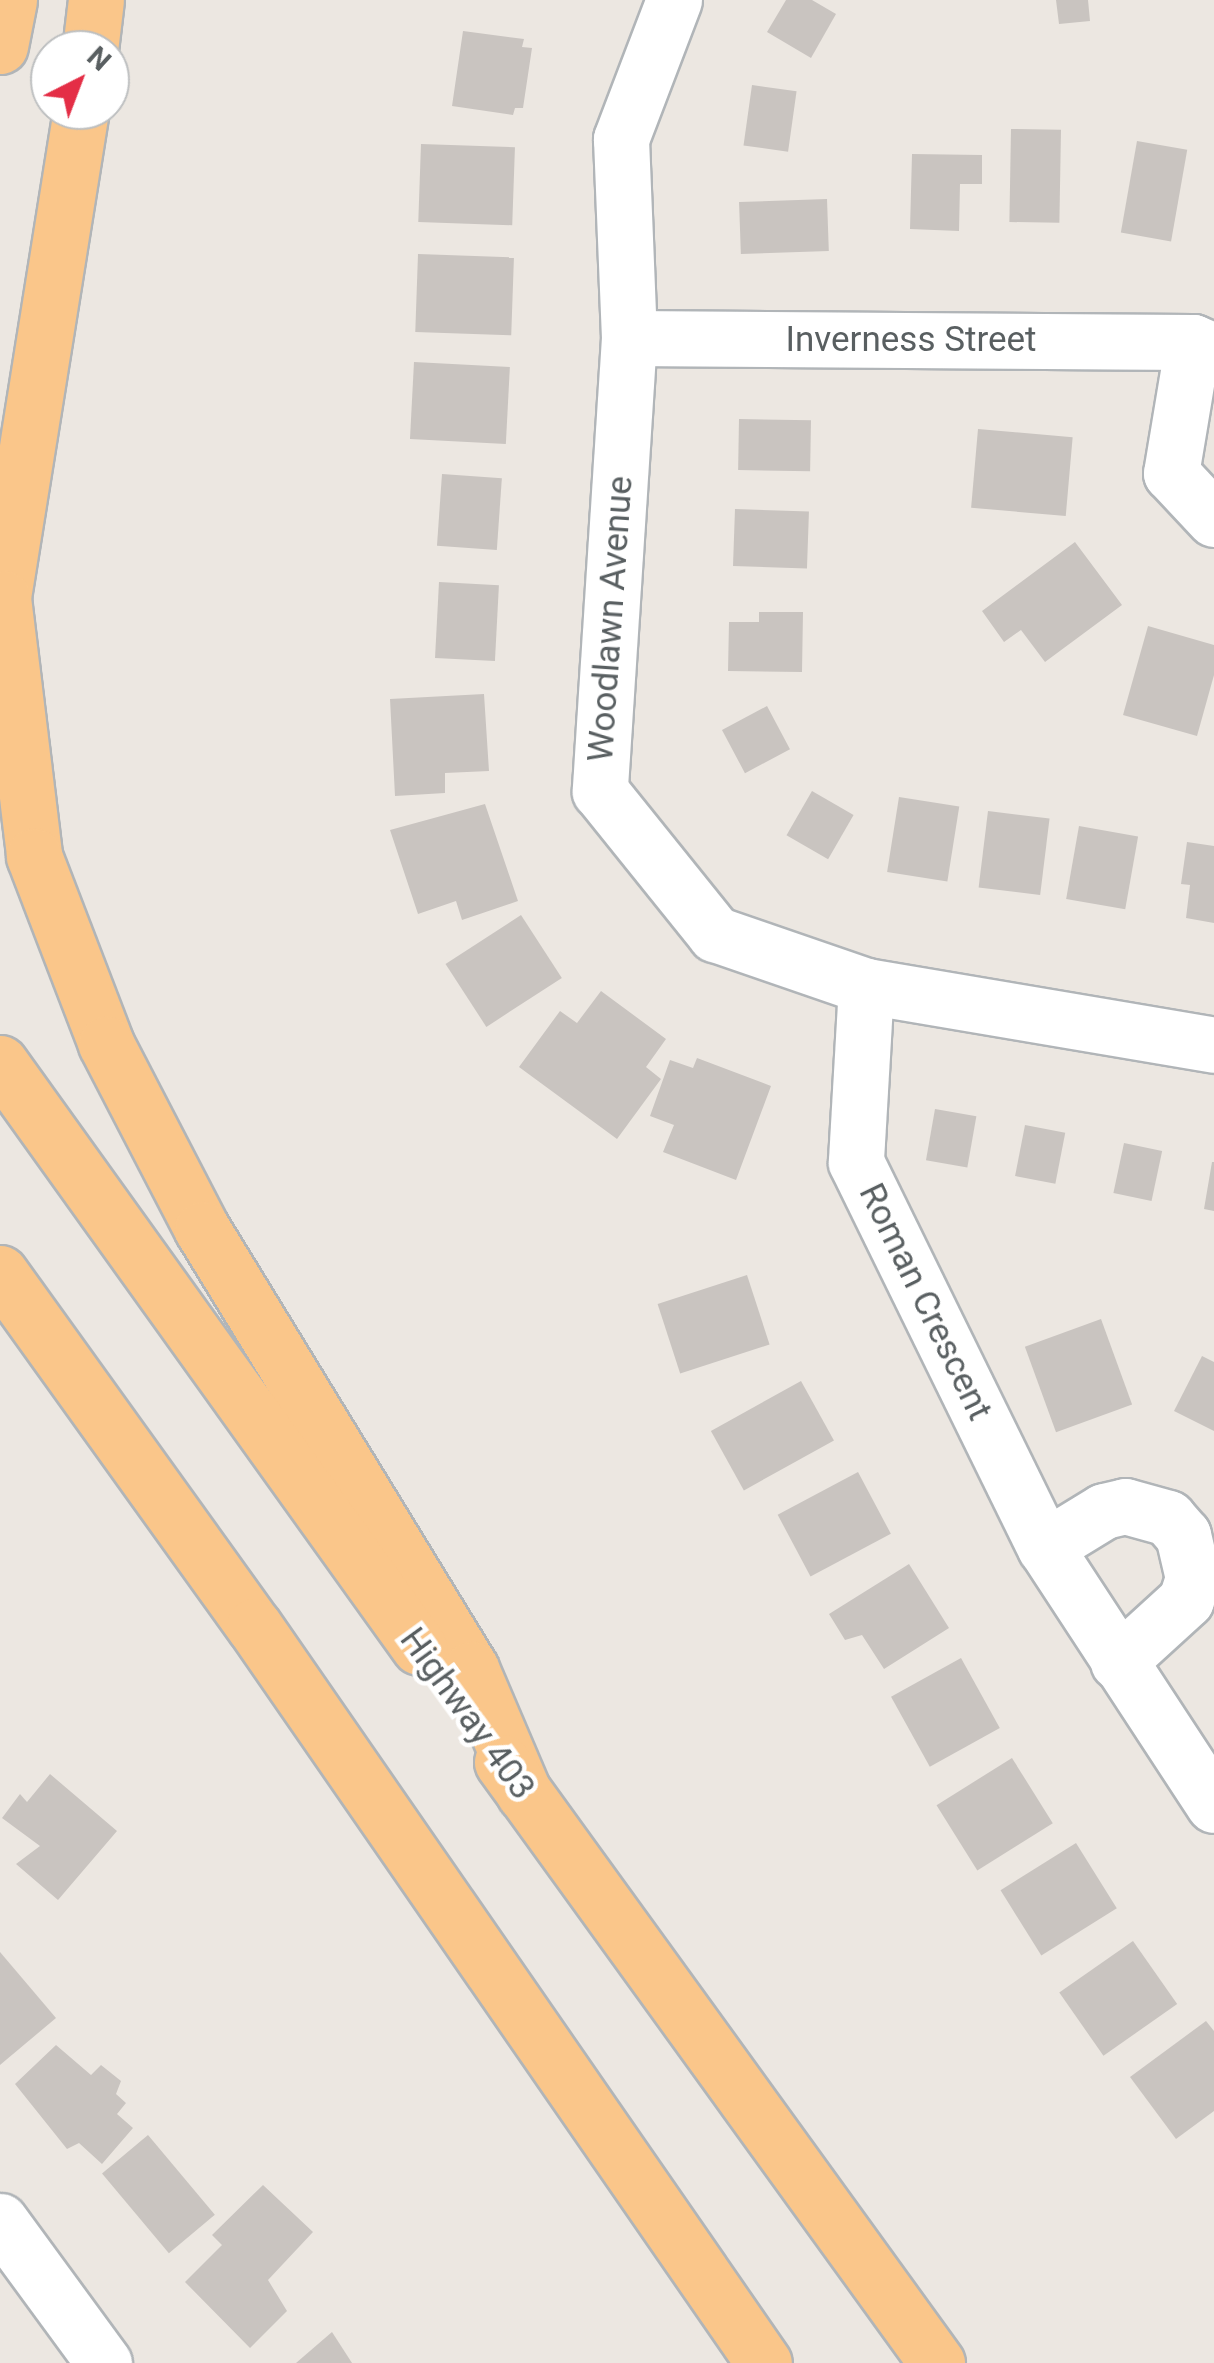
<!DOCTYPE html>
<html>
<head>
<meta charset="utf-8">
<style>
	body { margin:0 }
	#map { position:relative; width:1214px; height:2363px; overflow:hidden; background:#ece7e1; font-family:Roboto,sans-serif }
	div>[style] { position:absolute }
	.building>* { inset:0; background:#c9c4c0; transform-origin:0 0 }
	.roads { filter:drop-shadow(2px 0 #b1b5b8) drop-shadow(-2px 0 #b1b5b8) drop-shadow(0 2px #b1b5b8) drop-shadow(0 -2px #b1b5b8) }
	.minor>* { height:55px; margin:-27.5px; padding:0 27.5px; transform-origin:27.5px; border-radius:27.5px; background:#fff }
	.highway>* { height:55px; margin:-27.5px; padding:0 27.5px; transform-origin:27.5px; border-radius:27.5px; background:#fac68a }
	span { translate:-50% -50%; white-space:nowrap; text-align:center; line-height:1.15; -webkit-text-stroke:9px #fff; paint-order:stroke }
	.street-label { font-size:35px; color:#595f61 }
	.north { position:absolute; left:30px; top:30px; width:100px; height:100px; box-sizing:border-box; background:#fff; border:2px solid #bdbfc0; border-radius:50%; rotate:42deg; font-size:28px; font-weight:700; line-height:40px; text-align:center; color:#595f61 }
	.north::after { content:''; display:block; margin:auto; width:35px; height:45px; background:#e42e46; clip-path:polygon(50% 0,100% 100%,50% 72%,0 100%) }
</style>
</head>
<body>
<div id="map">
	<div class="building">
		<i style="clip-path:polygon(786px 0,812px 0,836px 14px,811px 58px,767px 32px)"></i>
		<i style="clip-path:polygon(1056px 0,1088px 0,1090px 21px,1059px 24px)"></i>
		<i style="clip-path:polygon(463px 31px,524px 39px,522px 47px,532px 48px,523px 108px,515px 108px,513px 115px,452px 106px)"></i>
		<i style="left:752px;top:85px;width:45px;height:61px;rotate:8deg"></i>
		<i style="left:1011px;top:129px;width:50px;height:93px;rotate:1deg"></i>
		<i style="left:1137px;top:141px;width:51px;height:93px;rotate:10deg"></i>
		<i style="left:421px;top:144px;width:94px;height:78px;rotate:2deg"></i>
		<i style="clip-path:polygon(912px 154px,982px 155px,982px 184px,960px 184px,959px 231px,910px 229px)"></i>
		<i style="left:827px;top:199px;width:52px;height:88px;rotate:88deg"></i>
		<i style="left:418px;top:254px;width:96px;height:78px;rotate:2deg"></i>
		<i style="left:414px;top:362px;width:96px;height:77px;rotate:3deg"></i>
		<i style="left:739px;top:419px;width:72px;height:51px;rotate:1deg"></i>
		<i style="left:978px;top:429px;width:95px;height:79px;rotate:5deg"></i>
		<i style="left:442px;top:474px;width:60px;height:72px;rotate:4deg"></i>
		<i style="left:735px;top:509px;width:74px;height:57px;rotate:2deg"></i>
		<i style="clip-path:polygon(1075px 542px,1122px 605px,1045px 662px,1021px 630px,1004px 642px,982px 611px)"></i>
		<i style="left:439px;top:582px;width:60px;height:76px;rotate:3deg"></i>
		<i style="clip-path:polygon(759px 612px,803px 612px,802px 672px,728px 671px,729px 622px,759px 622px)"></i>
		<i style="clip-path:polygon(1148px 626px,1214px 645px,1214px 675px,1197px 736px,1123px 715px)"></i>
		<i style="clip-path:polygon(484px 694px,489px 771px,445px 773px,445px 793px,395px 796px,390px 699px)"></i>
		<i style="left:767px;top:706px;width:49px;height:51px;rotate:62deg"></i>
		<i style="left:812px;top:791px;width:48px;height:51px;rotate:30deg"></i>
		<i style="left:899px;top:797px;width:61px;height:76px;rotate:9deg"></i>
		<i style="clip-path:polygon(485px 804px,518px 901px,462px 920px,456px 901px,418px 914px,390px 830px)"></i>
		<i style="left:988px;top:811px;width:62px;height:77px;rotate:7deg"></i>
		<i style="left:1079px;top:826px;width:60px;height:74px;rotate:10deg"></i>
		<i style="clip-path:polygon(1187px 842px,1214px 846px,1214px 923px,1186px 918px,1190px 885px,1181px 884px)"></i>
		<i style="left:521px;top:915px;width:75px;height:90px;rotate:57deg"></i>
		<i style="clip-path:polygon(601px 991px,666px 1039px,646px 1067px,661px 1079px,617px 1139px,519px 1067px,560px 1011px,577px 1023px)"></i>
		<i style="clip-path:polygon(697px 1058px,771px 1086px,736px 1180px,663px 1152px,674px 1125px,650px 1116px,670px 1060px,693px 1068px)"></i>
		<i style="left:935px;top:1109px;width:42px;height:52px;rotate:10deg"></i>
		<i style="left:1025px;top:1125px;width:41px;height:52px;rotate:11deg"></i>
		<i style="left:1124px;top:1143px;width:39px;height:51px;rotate:12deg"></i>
		<i style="clip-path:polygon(1212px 1162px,1214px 1162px,1214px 1211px,1204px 1209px)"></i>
		<i style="left:747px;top:1275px;width:73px;height:94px;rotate:72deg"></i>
		<i style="left:1101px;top:1319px;width:91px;height:81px;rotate:70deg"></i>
		<i style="clip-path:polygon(1202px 1356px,1214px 1362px,1214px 1431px,1174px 1411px)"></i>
		<i style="left:801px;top:1381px;width:68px;height:103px;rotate:61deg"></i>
		<i style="left:858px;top:1472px;width:70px;height:91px;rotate:62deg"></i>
		<i style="clip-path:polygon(909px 1564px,949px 1628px,884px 1669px,862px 1635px,845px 1640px,829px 1614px)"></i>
		<i style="left:961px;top:1658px;width:80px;height:80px;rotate:61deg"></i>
		<i style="left:1012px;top:1758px;width:77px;height:89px;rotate:58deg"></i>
		<i style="clip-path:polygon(50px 1774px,117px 1831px,58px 1900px,16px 1864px,40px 1846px,2px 1818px,20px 1794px,27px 1802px)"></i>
		<i style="left:1076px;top:1843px;width:77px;height:89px;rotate:58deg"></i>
		<i style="left:1133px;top:1941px;width:77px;height:90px;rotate:55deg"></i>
		<i style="clip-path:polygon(0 1952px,56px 2018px,0 2065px)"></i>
		<i style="clip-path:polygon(1206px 2021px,1214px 2031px,1214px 2111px,1176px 2139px,1130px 2077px)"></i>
		<i style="clip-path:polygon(56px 2045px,91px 2075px,101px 2065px,121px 2081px,116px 2094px,126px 2103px,117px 2114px,133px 2128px,102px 2164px,79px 2143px,67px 2149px,15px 2084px)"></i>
		<i style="left:148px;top:2135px;width:104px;height:60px;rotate:50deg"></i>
		<i style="clip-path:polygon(263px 2185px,313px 2232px,268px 2280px,287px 2311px,250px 2348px,185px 2282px,222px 2245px,212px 2235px)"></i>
		<i style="clip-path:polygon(332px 2332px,352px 2363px,296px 2363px)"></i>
	</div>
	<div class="roads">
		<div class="minor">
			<i style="left:674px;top:0;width:149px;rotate:110.9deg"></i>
			<i style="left:621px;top:139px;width:199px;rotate:87.7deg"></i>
			<i style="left:629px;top:338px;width:454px;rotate:93.7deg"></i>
			<i style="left:600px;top:791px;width:184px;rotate:51.2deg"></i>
			<i style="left:715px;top:934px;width:160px;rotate:19deg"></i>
			<i style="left:866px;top:986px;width:353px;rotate:9.6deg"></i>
			<i style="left:629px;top:338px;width:564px;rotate:0.41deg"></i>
			<i style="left:1193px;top:342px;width:23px;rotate:23deg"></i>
			<i style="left:1193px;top:342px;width:133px;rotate:99.5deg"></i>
			<i style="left:1171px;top:473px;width:63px;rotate:46.9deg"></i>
			<i style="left:866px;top:986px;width:176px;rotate:93.3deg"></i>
			<i style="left:856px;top:1162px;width:429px;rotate:63.9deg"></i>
			<i style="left:1045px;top:1547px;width:308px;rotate:56.8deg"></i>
			<i style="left:1045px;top:1547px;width:69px;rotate:-31.4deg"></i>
			<i style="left:1104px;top:1511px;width:22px;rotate:-13deg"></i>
			<i style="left:1125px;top:1506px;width:45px;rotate:15.6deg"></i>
			<i style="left:1168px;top:1518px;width:23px;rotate:49deg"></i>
			<i style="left:1183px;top:1535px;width:44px;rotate:76.9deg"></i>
			<i style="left:1193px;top:1578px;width:23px;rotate:108deg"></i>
			<i style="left:1186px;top:1600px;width:92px;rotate:137.6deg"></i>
			<i style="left:0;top:2221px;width:176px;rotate:53.8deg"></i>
		</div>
		<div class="highway">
			<i style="left:0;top:46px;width:47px;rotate:-78.9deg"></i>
			<i style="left:90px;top:50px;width:50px;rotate:-83.2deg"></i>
			<i style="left:81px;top:110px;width:494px;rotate:99.1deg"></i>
			<i style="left:3px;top:598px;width:260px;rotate:83.1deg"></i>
			<i style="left:34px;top:856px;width:201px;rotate:69deg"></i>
			<i style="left:106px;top:1044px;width:208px;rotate:62.6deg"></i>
			<i style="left:202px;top:1229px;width:516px;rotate:58.56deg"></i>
			<i style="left:471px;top:1669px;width:135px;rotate:66.9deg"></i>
			<i style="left:0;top:1063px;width:719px;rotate:54.34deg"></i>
			<i style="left:0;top:1273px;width:435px;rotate:54.3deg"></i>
			<i style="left:254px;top:1626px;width:896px;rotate:55.32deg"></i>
			<i style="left:502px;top:1762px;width:742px;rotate:54.1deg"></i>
		</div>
	</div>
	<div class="street-label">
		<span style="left:911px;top:340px">Inverness Street</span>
		<span style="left:611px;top:619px;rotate:-86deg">Woodlawn Avenue</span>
		<span style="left:925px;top:1302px;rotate:64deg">Roman Crescent</span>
		<span style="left:467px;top:1714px;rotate:54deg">Highway 403</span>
	</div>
	<div class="north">N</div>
</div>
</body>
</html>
